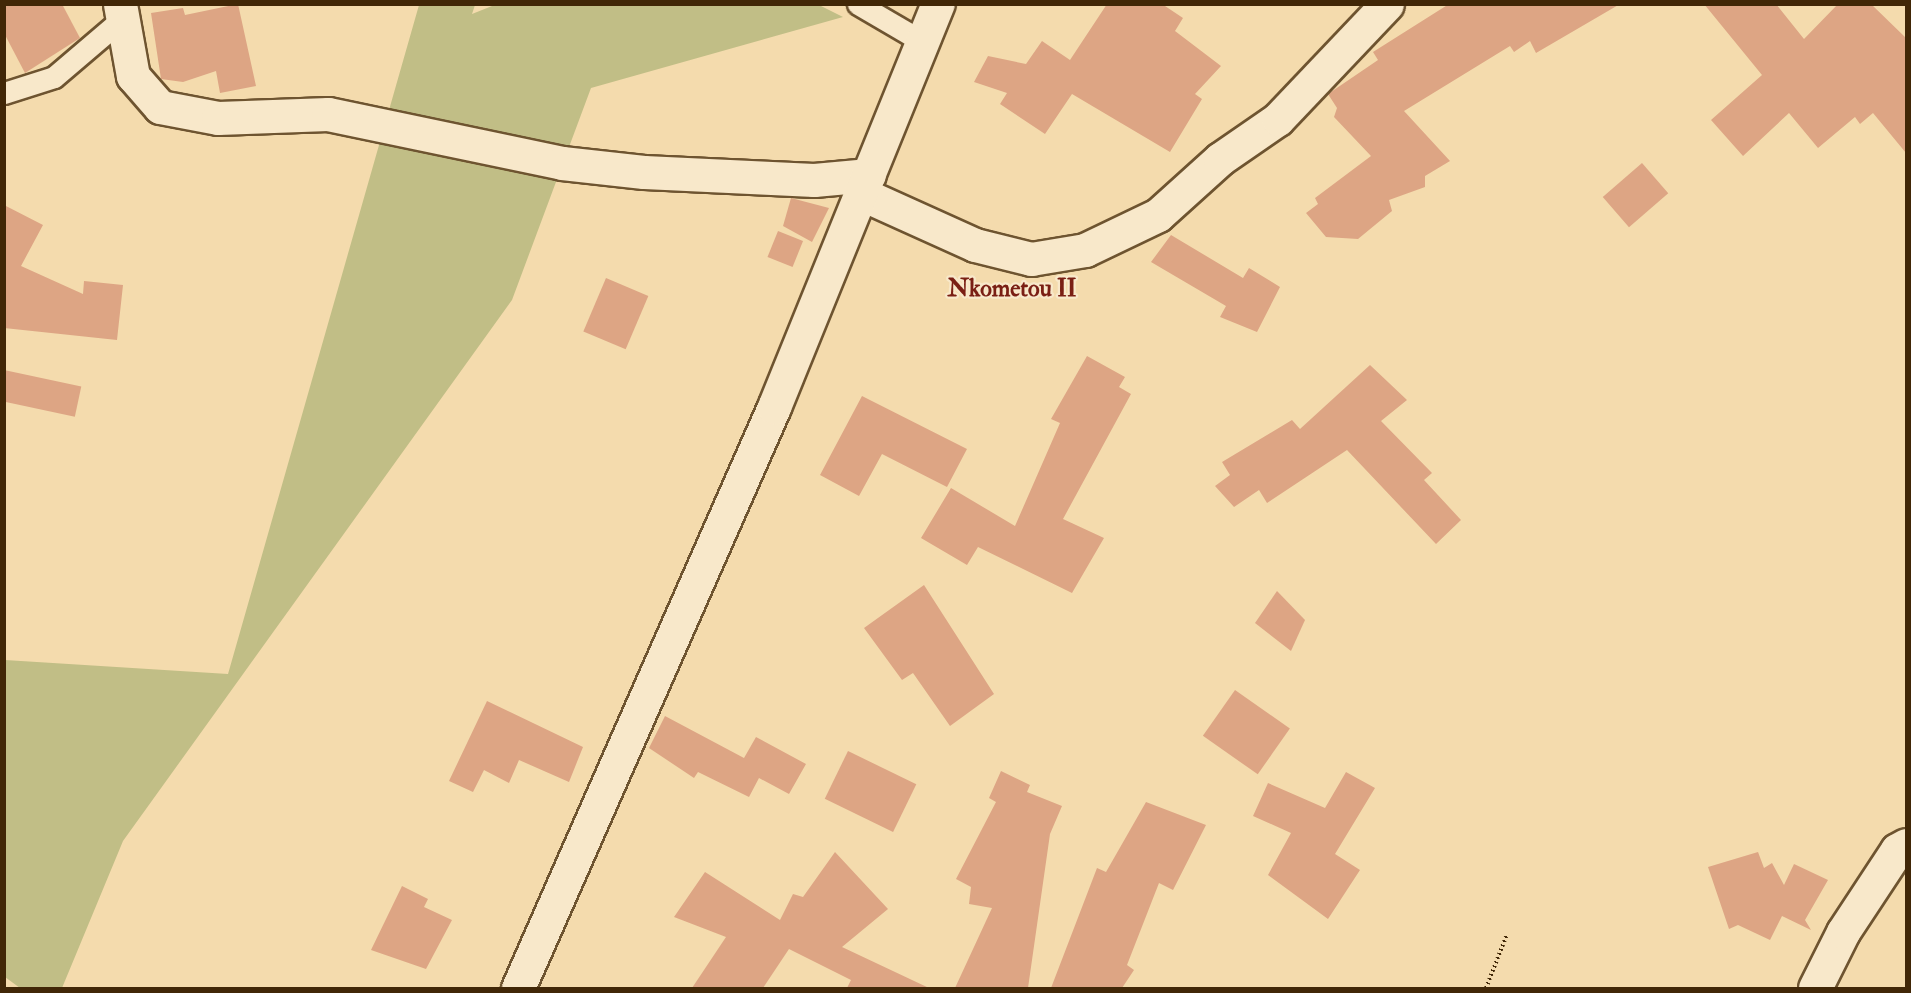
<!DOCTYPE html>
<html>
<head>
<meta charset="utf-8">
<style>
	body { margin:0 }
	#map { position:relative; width:1911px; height:993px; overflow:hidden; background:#f4dbad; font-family:"IM FELL Double Pica",serif }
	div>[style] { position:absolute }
	.green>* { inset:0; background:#c1be86 }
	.building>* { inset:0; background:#dda584; transform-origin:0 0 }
	.path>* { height:4px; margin-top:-2px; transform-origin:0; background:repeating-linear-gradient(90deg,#412707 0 1.5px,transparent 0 4.5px) }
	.roads { filter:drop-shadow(2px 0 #6e5430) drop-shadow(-2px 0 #6e5430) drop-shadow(0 2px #6e5430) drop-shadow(0 -2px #6e5430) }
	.service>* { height:21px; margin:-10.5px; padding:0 10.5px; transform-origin:10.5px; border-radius:10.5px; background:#f8e8ca }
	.minor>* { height:33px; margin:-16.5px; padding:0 16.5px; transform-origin:16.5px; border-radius:16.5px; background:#f8e8ca }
	.tertiary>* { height:33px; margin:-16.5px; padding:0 16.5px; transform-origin:16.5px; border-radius:16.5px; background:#f8e8ca }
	span { translate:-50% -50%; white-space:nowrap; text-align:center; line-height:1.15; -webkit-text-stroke:4.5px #f8e8ca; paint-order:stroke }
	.quarter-label { font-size:24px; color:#7a1f14; font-weight:700 }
	.frame { position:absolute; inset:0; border:6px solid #412707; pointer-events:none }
</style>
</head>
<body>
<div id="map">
	<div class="green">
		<i style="clip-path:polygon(497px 4px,817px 4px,843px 17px,591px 88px,512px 300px,123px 841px,62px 988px,20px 988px,5px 977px,5px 660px,228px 674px,419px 5px,475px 5px,472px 14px)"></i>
	</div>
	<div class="building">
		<i style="clip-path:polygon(4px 4px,62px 4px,80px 38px,25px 73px,4px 33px)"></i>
		<i style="clip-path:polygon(238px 4px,256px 86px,220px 93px,216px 71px,183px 82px,161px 79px,151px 13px,183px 8px,185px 15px)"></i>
		<i style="clip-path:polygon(1107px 4px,1162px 4px,1183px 18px,1175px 31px,1221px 66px,1195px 94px,1202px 99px,1170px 152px,1072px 94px,1045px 134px,1000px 104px,1007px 93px,974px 82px,988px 56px,1026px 64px,1042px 41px,1070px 60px)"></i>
		<i style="clip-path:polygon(1449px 4px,1620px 4px,1536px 53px,1530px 41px,1514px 52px,1510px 46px,1404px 111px,1450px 161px,1425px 176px,1425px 187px,1389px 200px,1392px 211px,1358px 239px,1326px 237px,1306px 213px,1318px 204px,1315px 198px,1371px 156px,1334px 117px,1337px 108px,1328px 94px,1378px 60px,1373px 52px)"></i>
		<i style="clip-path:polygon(1704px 4px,1776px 4px,1804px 39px,1838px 4px,1871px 4px,1906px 38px,1906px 153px,1873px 113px,1860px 124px,1855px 117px,1818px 148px,1789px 113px,1743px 156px,1711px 120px,1762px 75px)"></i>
		<i style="left:1642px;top:163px;width:40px;height:52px;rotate:49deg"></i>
		<i style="clip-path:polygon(791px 198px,829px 208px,812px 242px,783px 226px)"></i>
		<i style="clip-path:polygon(4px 205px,43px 225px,21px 266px,83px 294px,84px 281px,123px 285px,117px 340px,4px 328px)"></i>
		<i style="left:778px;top:231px;width:27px;height:28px;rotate:22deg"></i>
		<i style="clip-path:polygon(1171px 235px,1243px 278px,1249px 268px,1280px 287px,1257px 332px,1220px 317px,1226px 306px,1151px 262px)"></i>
		<i style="left:606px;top:278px;width:46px;height:58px;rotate:23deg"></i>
		<i style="clip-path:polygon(1087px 356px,1125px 377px,1119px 387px,1131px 394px,1063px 519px,1104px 538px,1072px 593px,978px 547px,967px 565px,921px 538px,951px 488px,1015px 526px,1060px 423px,1051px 419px)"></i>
		<i style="clip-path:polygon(1370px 365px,1407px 400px,1381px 421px,1432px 473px,1424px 480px,1461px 520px,1436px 544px,1347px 450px,1267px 503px,1259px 490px,1234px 507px,1215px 486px,1230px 475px,1222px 462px,1292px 420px,1300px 429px)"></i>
		<i style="left:4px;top:370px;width:79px;height:31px;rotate:12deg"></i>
		<i style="clip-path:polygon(862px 396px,967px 449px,947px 487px,882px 454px,859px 496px,820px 475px)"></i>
		<i style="clip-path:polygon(924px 585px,994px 694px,950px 726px,913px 673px,902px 680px,864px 628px)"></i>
		<i style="clip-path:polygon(1277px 591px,1305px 620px,1291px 651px,1255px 623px)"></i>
		<i style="left:1235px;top:690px;width:67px;height:56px;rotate:35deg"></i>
		<i style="clip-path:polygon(487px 701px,583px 747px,569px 782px,519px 760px,509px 783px,484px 770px,473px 792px,449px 781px)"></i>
		<i style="clip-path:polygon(665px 716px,744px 758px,756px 737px,806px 764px,789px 794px,759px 778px,749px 797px,698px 772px,694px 778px,649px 748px)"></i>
		<i style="left:848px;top:751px;width:76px;height:53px;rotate:26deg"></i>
		<i style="clip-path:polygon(1001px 771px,1030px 785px,1027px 792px,1062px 806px,1050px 834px,1028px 988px,955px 988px,992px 908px,969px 904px,971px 887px,956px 879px,996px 802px,989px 798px)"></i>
		<i style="clip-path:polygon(1346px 772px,1375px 788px,1335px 854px,1360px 870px,1328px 919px,1268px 875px,1291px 833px,1253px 816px,1268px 783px,1325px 808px)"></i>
		<i style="clip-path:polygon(1146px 802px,1206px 825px,1173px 890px,1159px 883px,1127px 965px,1134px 970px,1122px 988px,1051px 988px,1097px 868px,1106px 872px)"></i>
		<i style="clip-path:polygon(835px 852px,888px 909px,842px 947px,929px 988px,847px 988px,851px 980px,789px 949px,763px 988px,692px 988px,726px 937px,674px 917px,705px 872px,780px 920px,793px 894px,803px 897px)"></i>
		<i style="clip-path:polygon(1758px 852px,1764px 868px,1772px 863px,1784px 885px,1794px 864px,1828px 880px,1805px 920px,1811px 930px,1782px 916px,1770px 940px,1738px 925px,1729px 929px,1708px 867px)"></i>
		<i style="clip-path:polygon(402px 886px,428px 899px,424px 907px,452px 920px,426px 969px,371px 950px)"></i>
	</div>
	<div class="path">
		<i style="left:1486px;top:988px;width:58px;rotate:-68.7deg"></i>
	</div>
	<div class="roads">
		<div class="service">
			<i style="left:858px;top:4px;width:75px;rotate:30.3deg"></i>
			<i style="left:4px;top:93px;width:52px;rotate:-17.7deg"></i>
			<i style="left:54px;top:77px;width:91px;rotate:-40.5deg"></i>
		</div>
		<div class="minor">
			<i style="left:120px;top:4px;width:73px;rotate:79.8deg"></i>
			<i style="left:133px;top:76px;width:41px;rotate:48.9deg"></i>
			<i style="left:160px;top:107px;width:59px;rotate:10.7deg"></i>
			<i style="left:218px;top:118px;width:110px;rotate:-2.1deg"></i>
			<i style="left:328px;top:114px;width:239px;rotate:11.8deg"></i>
			<i style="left:562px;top:163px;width:82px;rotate:6.3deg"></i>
			<i style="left:644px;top:172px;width:170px;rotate:2.7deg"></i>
			<i style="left:814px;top:180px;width:55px;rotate:-5.2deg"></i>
			<i style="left:862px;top:194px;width:124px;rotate:24.3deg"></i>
			<i style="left:975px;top:245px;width:58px;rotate:14deg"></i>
			<i style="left:1031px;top:259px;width:55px;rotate:-9.5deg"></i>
			<i style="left:1085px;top:250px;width:81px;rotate:-25.6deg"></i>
			<i style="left:1158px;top:215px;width:84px;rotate:-42.1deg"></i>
			<i style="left:1220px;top:159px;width:70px;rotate:-34.6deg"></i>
			<i style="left:1278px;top:119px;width:158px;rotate:-46.5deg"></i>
			<i style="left:1815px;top:988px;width:63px;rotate:-63.4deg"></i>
			<i style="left:1843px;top:932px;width:98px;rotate:-56.6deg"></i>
			<i style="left:1897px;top:850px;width:10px;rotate:-29deg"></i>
		</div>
		<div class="tertiary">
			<i style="left:518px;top:988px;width:635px;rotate:-66.22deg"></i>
			<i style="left:774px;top:407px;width:435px;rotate:-67.9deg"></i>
		</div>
	</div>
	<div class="quarter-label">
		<span style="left:1012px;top:289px">Nkometou II</span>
	</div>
	<div class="frame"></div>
</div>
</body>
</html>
